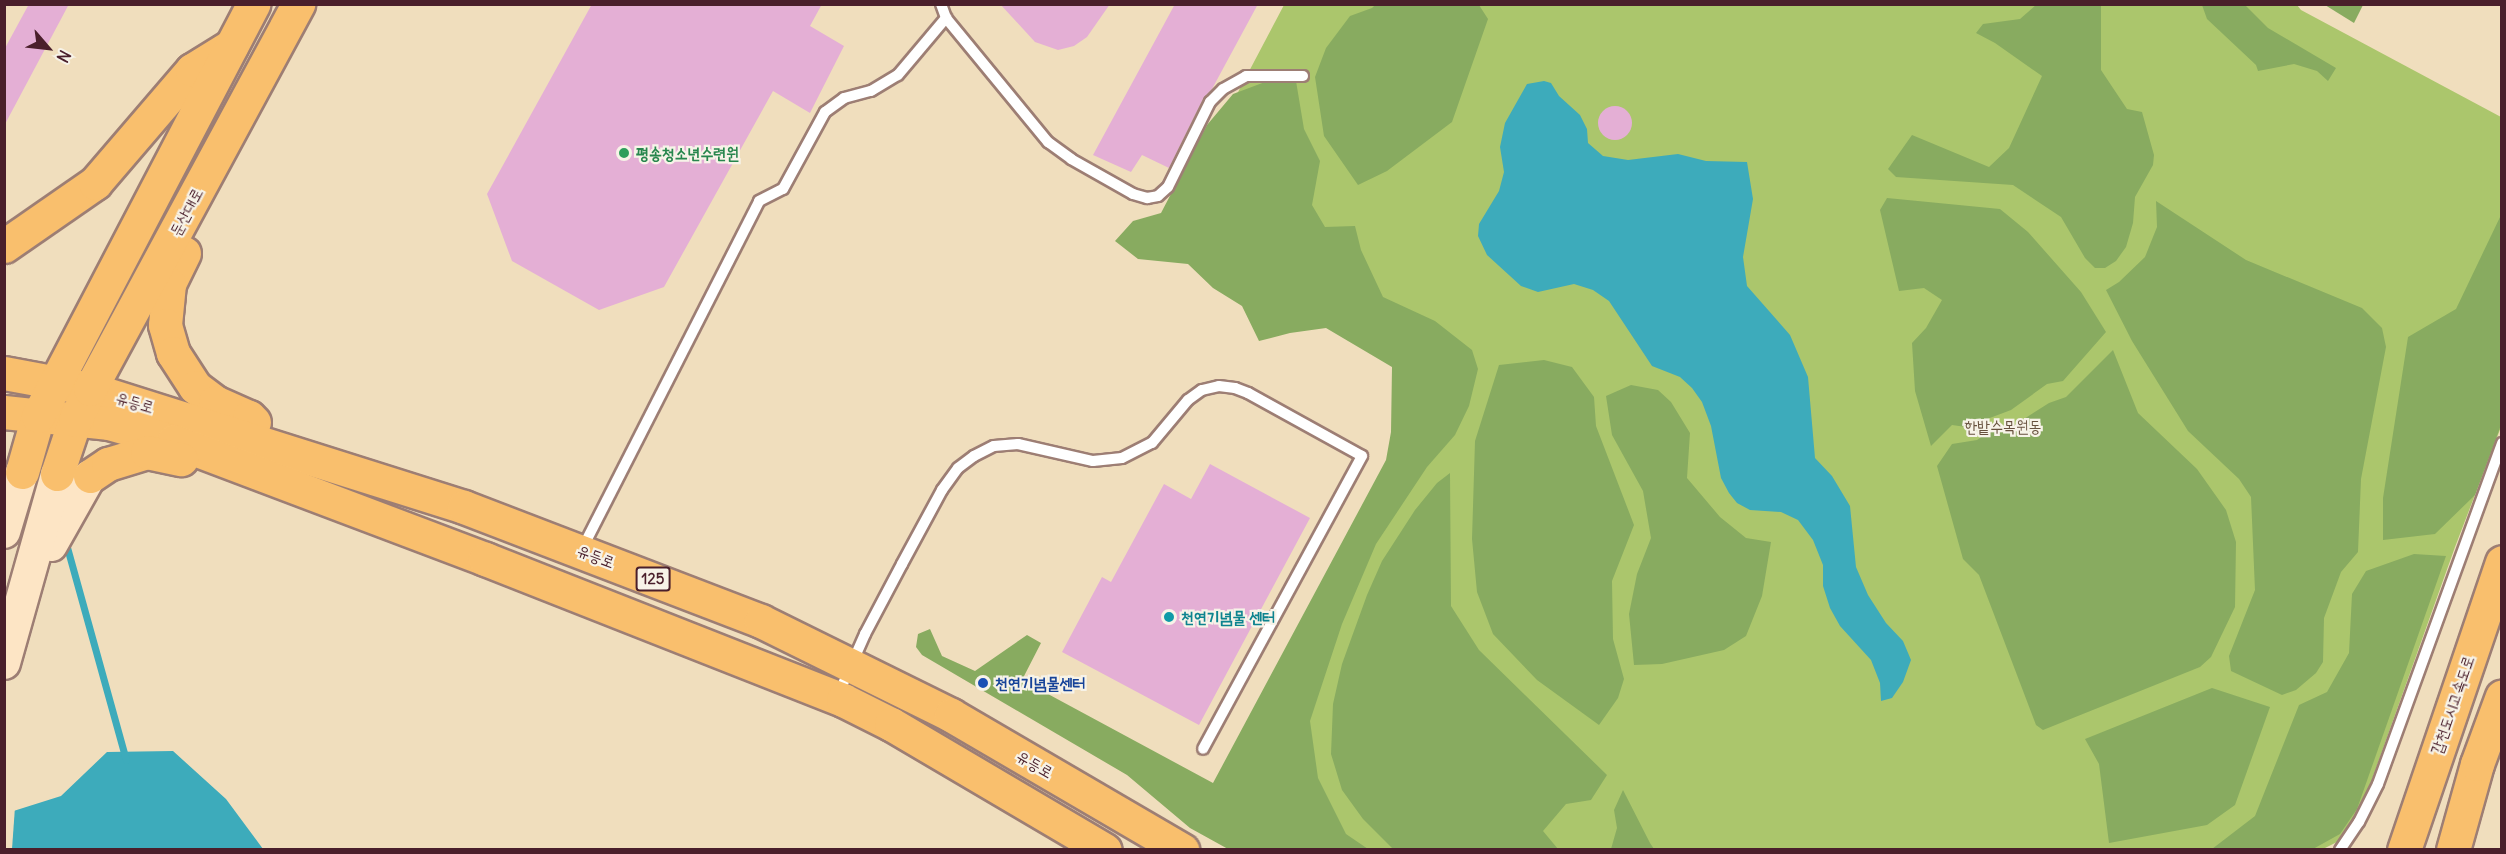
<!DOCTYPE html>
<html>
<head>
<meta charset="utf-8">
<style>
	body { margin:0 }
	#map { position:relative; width:2506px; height:854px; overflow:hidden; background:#f0debd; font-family:Delius,"Poor Story",sans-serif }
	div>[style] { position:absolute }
	.green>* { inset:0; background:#abc66c }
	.forest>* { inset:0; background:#88ab60 }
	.water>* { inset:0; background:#3dabbb }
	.pier>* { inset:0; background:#f0debd }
	.stream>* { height:7px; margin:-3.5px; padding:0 3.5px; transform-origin:3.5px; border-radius:3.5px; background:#3dabbb }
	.building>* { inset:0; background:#e4afd5 }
	.round { border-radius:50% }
	.roads { filter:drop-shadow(2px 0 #9d7e74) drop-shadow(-2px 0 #9d7e74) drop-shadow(0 2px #9d7e74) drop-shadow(0 -2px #9d7e74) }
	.lane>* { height:10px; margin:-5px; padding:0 5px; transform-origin:5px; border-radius:5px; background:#fff }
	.secondary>* { height:32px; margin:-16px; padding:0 16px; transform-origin:16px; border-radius:16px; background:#fde5c5 }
	.primary>* { height:33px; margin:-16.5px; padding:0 16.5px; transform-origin:16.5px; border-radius:16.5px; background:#f9bf6d }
	.highway>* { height:33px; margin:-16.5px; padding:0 16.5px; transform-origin:16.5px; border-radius:16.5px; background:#f9bf6d }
	.dots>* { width:16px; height:16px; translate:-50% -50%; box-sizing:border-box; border:3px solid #f7f3e8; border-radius:50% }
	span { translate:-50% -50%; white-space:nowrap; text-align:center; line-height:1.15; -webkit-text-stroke:4.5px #f7f3e8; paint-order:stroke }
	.shield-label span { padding:2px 4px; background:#f7f3e8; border:2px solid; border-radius:4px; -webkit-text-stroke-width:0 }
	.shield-label { font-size:15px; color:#4a1f2b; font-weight:700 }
	.leisure-label { font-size:16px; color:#27864d; font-weight:700 }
	.left { translate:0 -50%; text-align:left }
	.street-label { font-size:16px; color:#4a1f2b }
	.park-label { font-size:16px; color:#67513e }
	.culture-label { font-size:16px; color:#0d838f; font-weight:700 }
	.transit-label { font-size:16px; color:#164399; font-weight:700 }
	.frame { position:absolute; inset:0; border:6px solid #4a1f2b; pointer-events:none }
	.north { position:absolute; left:18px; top:18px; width:60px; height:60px; -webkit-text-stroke:4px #f7f3e8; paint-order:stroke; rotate:118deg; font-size:16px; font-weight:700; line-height:24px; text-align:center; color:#4a1f2b }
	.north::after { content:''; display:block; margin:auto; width:21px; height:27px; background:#4a1f2b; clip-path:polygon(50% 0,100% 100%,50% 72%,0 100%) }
</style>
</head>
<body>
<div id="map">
	<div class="green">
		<i style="clip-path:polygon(1284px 5px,2297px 5px,2301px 10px,2501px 117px,2501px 427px,2455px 547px,2360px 813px,2339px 841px,2323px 849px,1248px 849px,1448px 352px,1178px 206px)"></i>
	</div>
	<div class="forest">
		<i style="clip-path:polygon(2037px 4px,2101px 5px,2101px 70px,2127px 109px,2142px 112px,2154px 155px,2153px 165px,2135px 197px,2133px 223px,2126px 247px,2116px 261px,2105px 268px,2095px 268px,2085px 258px,2061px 217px,2013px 185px,1896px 177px,1888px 169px,1912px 135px,1989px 167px,2009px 148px,2042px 76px,1995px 43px,1976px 33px,1983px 24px,2020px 19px)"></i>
		<i style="clip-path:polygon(1375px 5px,1479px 5px,1488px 19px,1452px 122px,1387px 171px,1358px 185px,1324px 136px,1315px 77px,1326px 48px,1350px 16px,1372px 8px)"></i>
		<i style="clip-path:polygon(2202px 5px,2245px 5px,2268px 28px,2336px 68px,2328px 81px,2317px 71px,2294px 64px,2258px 71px,2256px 65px,2207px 19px)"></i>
		<i style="clip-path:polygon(2325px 5px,2363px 4px,2363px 5px,2354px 23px)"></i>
		<i style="clip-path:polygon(1296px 81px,1304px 129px,1320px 161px,1312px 205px,1325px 227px,1355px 226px,1361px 250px,1383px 297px,1435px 321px,1472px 350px,1478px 369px,1469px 406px,1455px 435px,1427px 467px,1376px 544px,1342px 624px,1310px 721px,1318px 778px,1346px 834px,1368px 849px,1228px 849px,1190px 828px,1127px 775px,922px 655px,916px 647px,918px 634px,930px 629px,942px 656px,975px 671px,1027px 635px,1041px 643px,1022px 680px,1213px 783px,1386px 460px,1391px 432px,1392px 367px,1326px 328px,1290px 333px,1259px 341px,1242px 306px,1213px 288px,1188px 264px,1138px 259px,1115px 241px,1133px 221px,1161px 213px,1207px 125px,1233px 94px,1265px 82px)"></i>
		<i style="clip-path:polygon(1887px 198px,2000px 209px,2028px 232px,2081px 292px,2106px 332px,2063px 381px,2047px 384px,2011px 410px,1966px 427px,1952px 425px,1931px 446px,1915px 391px,1912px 343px,1926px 328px,1942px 300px,1924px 288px,1899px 291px,1880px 210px)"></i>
		<i style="clip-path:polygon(2156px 201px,2246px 260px,2362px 308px,2382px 328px,2386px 347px,2361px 479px,2358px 552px,2341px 572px,2324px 618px,2323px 662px,2316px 673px,2296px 690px,2282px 695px,2231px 671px,2229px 656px,2255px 590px,2251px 497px,2239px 479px,2188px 431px,2132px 341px,2106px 290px,2119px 282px,2145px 257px,2157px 227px)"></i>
		<i style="clip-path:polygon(2501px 215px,2501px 425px,2475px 495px,2435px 534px,2383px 540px,2383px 498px,2408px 337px,2456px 309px)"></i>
		<i style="clip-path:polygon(2113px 350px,2138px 413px,2197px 469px,2226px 510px,2236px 542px,2235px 607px,2211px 657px,2200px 667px,2043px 730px,2036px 725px,1979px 575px,1963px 559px,1937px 466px,1952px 444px,1977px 440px,1994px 428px,2013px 426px,2049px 403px,2066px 397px)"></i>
		<i style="clip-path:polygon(1544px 360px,1572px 367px,1594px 397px,1596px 426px,1634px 525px,1612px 581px,1613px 639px,1624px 679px,1618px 698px,1599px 725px,1537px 680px,1493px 634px,1477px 592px,1472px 539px,1475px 441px,1499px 365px)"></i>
		<i style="clip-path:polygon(1631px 385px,1658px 390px,1671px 402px,1690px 433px,1687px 478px,1720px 517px,1746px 538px,1771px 542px,1762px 596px,1746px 636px,1724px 650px,1662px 664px,1634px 665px,1629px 614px,1637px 574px,1651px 538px,1643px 491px,1612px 435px,1606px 396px)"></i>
		<i style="clip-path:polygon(1450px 473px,1451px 606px,1479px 650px,1607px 775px,1591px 800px,1566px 804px,1543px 831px,1558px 849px,1393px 849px,1363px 819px,1342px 790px,1331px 754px,1333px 704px,1342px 664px,1367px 595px,1382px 561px,1415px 510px,1437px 483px)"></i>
		<i style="clip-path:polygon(2414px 554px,2446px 556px,2357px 809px,2340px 834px,2313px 849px,2212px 849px,2255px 816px,2299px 705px,2327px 692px,2349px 653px,2352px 594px,2366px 571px)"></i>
		<i style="clip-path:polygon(2212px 688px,2270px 707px,2235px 805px,2207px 825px,2109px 843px,2099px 764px,2085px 739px)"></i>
		<i style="clip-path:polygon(1623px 790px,1650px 843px,1654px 849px,1611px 849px,1617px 828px,1614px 810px)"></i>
	</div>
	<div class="water">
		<i style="clip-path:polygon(1544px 81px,1551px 83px,1559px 96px,1580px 115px,1587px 129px,1588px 143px,1603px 156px,1628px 160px,1678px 154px,1706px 161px,1747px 162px,1753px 199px,1743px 257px,1747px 286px,1790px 335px,1808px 377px,1815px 458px,1832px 476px,1850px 506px,1856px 567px,1868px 595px,1886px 623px,1903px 641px,1911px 660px,1903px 682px,1892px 698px,1881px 701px,1880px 683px,1871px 660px,1840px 626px,1830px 608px,1823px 586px,1823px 565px,1813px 540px,1798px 520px,1781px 512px,1750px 510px,1737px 503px,1729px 493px,1721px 478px,1711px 426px,1702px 402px,1692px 388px,1680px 377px,1652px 366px,1609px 301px,1593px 290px,1574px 284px,1538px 292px,1521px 286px,1487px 255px,1478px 236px,1479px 224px,1499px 191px,1504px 172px,1500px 147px,1505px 123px,1527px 84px)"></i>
		<i style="clip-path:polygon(173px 751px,226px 799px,263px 849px,5px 849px,4px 814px,61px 796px,107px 752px)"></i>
	</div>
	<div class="pier">
		<i style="clip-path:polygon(15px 807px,12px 849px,5px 849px,4px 811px)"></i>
	</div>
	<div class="stream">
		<i style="left:65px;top:540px;width:228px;rotate:74.5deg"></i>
	</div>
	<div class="building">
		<i style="clip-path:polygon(29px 4px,69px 4px,4px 126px,4px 50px)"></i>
		<i style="clip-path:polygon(592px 4px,822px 4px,810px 26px,844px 46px,810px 113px,773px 91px,664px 287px,599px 310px,512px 261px,487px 194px)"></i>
		<i style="clip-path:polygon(1000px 4px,1110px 4px,1087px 37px,1074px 46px,1058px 50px,1035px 42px)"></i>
		<i style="clip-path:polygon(1175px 4px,1258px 4px,1212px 89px,1203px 99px,1169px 168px,1142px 155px,1131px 172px,1093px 155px)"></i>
		<i class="round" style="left:1598px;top:106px;width:34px;height:34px"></i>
		<i style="clip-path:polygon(1210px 464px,1310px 518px,1199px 725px,1062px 652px,1102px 577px,1111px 582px,1164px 484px,1191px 499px)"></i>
	</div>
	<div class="roads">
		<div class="lane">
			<i style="left:941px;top:4px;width:15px;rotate:70deg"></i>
			<i style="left:946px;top:18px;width:161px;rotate:50.6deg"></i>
			<i style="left:1048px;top:142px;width:29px;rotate:36deg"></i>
			<i style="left:1071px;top:159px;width:71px;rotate:29.4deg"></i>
			<i style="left:1133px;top:194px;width:15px;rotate:16deg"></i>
			<i style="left:1147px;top:198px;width:11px;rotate:-10deg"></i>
			<i style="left:1158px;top:196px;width:13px;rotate:-42deg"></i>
			<i style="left:1168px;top:187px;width:95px;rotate:-63.7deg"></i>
			<i style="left:1210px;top:102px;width:18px;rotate:-45deg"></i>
			<i style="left:1223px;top:89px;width:26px;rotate:-29deg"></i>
			<i style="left:1246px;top:76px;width:57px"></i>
			<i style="left:582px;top:549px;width:390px;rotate:-63deg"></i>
			<i style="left:759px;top:201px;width:27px;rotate:-27deg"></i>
			<i style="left:783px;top:189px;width:88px;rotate:-61.4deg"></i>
			<i style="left:825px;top:112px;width:24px;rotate:-36deg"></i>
			<i style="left:844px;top:98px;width:28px;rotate:-15deg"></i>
			<i style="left:871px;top:91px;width:31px;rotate:-31deg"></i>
			<i style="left:898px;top:75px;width:75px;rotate:-49.9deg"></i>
			<i style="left:838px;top:695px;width:67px;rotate:-66.1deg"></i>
			<i style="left:865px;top:634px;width:79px;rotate:-62.1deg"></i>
			<i style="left:902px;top:564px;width:84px;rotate:-61.6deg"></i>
			<i style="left:942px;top:490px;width:27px;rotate:-54deg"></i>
			<i style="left:958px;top:468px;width:20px;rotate:-37deg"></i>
			<i style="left:974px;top:456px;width:22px;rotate:-27deg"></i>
			<i style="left:994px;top:446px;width:24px;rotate:-5deg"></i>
			<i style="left:1018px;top:444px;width:77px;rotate:12.8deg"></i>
			<i style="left:1093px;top:461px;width:29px;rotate:-6deg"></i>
			<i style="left:1122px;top:458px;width:34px;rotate:-27deg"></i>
			<i style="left:1152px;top:443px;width:56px;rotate:-50.1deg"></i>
			<i style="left:1188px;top:400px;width:17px;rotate:-36deg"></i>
			<i style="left:1202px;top:390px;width:17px;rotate:-13deg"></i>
			<i style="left:1219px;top:386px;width:16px;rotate:7deg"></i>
			<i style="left:1235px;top:388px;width:14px;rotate:21deg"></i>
			<i style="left:1248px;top:393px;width:130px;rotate:28.9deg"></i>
			<i style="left:1362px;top:456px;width:333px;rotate:118.5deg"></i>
			<i style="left:2340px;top:850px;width:34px;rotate:-56deg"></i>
			<i style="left:2359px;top:822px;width:42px;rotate:-63.4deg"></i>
			<i style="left:2378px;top:784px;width:363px;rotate:-70deg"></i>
		</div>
		<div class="secondary">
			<i style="left:4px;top:532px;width:63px;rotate:-73.3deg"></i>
			<i style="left:51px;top:545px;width:79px;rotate:-60.5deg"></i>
			<i style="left:4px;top:663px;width:196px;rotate:-74.3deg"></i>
		</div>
		<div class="primary">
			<i style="left:4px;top:246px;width:111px;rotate:-34.7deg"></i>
			<i style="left:95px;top:183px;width:149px;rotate:-49.4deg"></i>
			<i style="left:192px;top:70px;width:46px;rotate:-31.6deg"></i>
			<i style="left:184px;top:253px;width:34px;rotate:116deg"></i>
			<i style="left:169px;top:284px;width:41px;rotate:95.6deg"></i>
			<i style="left:165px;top:325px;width:29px;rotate:74deg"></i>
			<i style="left:173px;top:353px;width:40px;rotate:57.1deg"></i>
			<i style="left:195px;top:387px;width:25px;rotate:37deg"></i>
			<i style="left:215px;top:402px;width:37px;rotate:24deg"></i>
			<i style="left:249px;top:417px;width:7px;rotate:45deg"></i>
			<i style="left:4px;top:373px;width:87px;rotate:10.5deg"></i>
			<i style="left:90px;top:389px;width:392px;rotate:17.5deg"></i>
			<i style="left:464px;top:507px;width:318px;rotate:21deg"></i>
			<i style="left:761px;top:621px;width:212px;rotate:26.3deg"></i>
			<i style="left:951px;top:715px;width:268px;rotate:30.3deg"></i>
			<i style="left:4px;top:412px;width:106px;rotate:6deg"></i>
			<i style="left:109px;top:423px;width:66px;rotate:15.7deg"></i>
			<i style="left:173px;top:441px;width:334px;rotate:20.7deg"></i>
			<i style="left:485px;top:559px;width:385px;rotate:21.5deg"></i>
			<i style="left:843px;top:700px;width:54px;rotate:26.6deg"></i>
			<i style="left:891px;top:724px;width:248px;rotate:30.5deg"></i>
			<i style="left:22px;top:472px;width:58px;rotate:-74.1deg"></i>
			<i style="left:38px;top:416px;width:465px;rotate:-62.4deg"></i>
			<i style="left:57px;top:474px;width:57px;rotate:-71.6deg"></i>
			<i style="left:75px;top:420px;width:34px;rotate:-64deg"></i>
			<i style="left:90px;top:389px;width:438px;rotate:-61.6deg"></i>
			<i style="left:90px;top:476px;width:22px;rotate:-34deg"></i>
			<i style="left:108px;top:464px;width:41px;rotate:-17.1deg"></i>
			<i style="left:147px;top:452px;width:35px;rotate:12deg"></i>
		</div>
		<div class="highway">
			<i style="left:2404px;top:850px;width:304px;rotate:-71.2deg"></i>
			<i style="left:2453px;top:850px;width:89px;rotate:-74.4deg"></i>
			<i style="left:2477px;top:764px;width:72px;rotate:-69.8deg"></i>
		</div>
	</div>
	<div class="dots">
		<i style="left:624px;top:153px;background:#2e9e5b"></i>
		<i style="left:1169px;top:617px;background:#0f9aa8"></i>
		<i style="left:983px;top:683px;background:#1a4fb4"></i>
	</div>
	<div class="shield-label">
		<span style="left:653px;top:579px">125</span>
	</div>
	<div class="leisure-label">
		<span class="left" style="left:636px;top:153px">평송청소년수련원</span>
	</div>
	<div class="street-label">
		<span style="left:186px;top:212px;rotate:-62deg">둔산대로</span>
		<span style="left:135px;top:402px;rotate:17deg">유등로</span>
		<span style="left:596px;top:556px;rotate:21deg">유등로</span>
		<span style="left:2452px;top:705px;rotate:-71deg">갑천도시고속도로</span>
		<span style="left:1035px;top:764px;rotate:30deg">유등로</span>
	</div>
	<div class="park-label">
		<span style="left:2003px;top:426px">한밭수목원동</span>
	</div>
	<div class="culture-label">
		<span class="left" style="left:1181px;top:617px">천연기념물 센터</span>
	</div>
	<div class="transit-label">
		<span class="left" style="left:995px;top:683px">천연기념물센터</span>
	</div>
	<div class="frame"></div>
	<div class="north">N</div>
</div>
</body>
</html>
